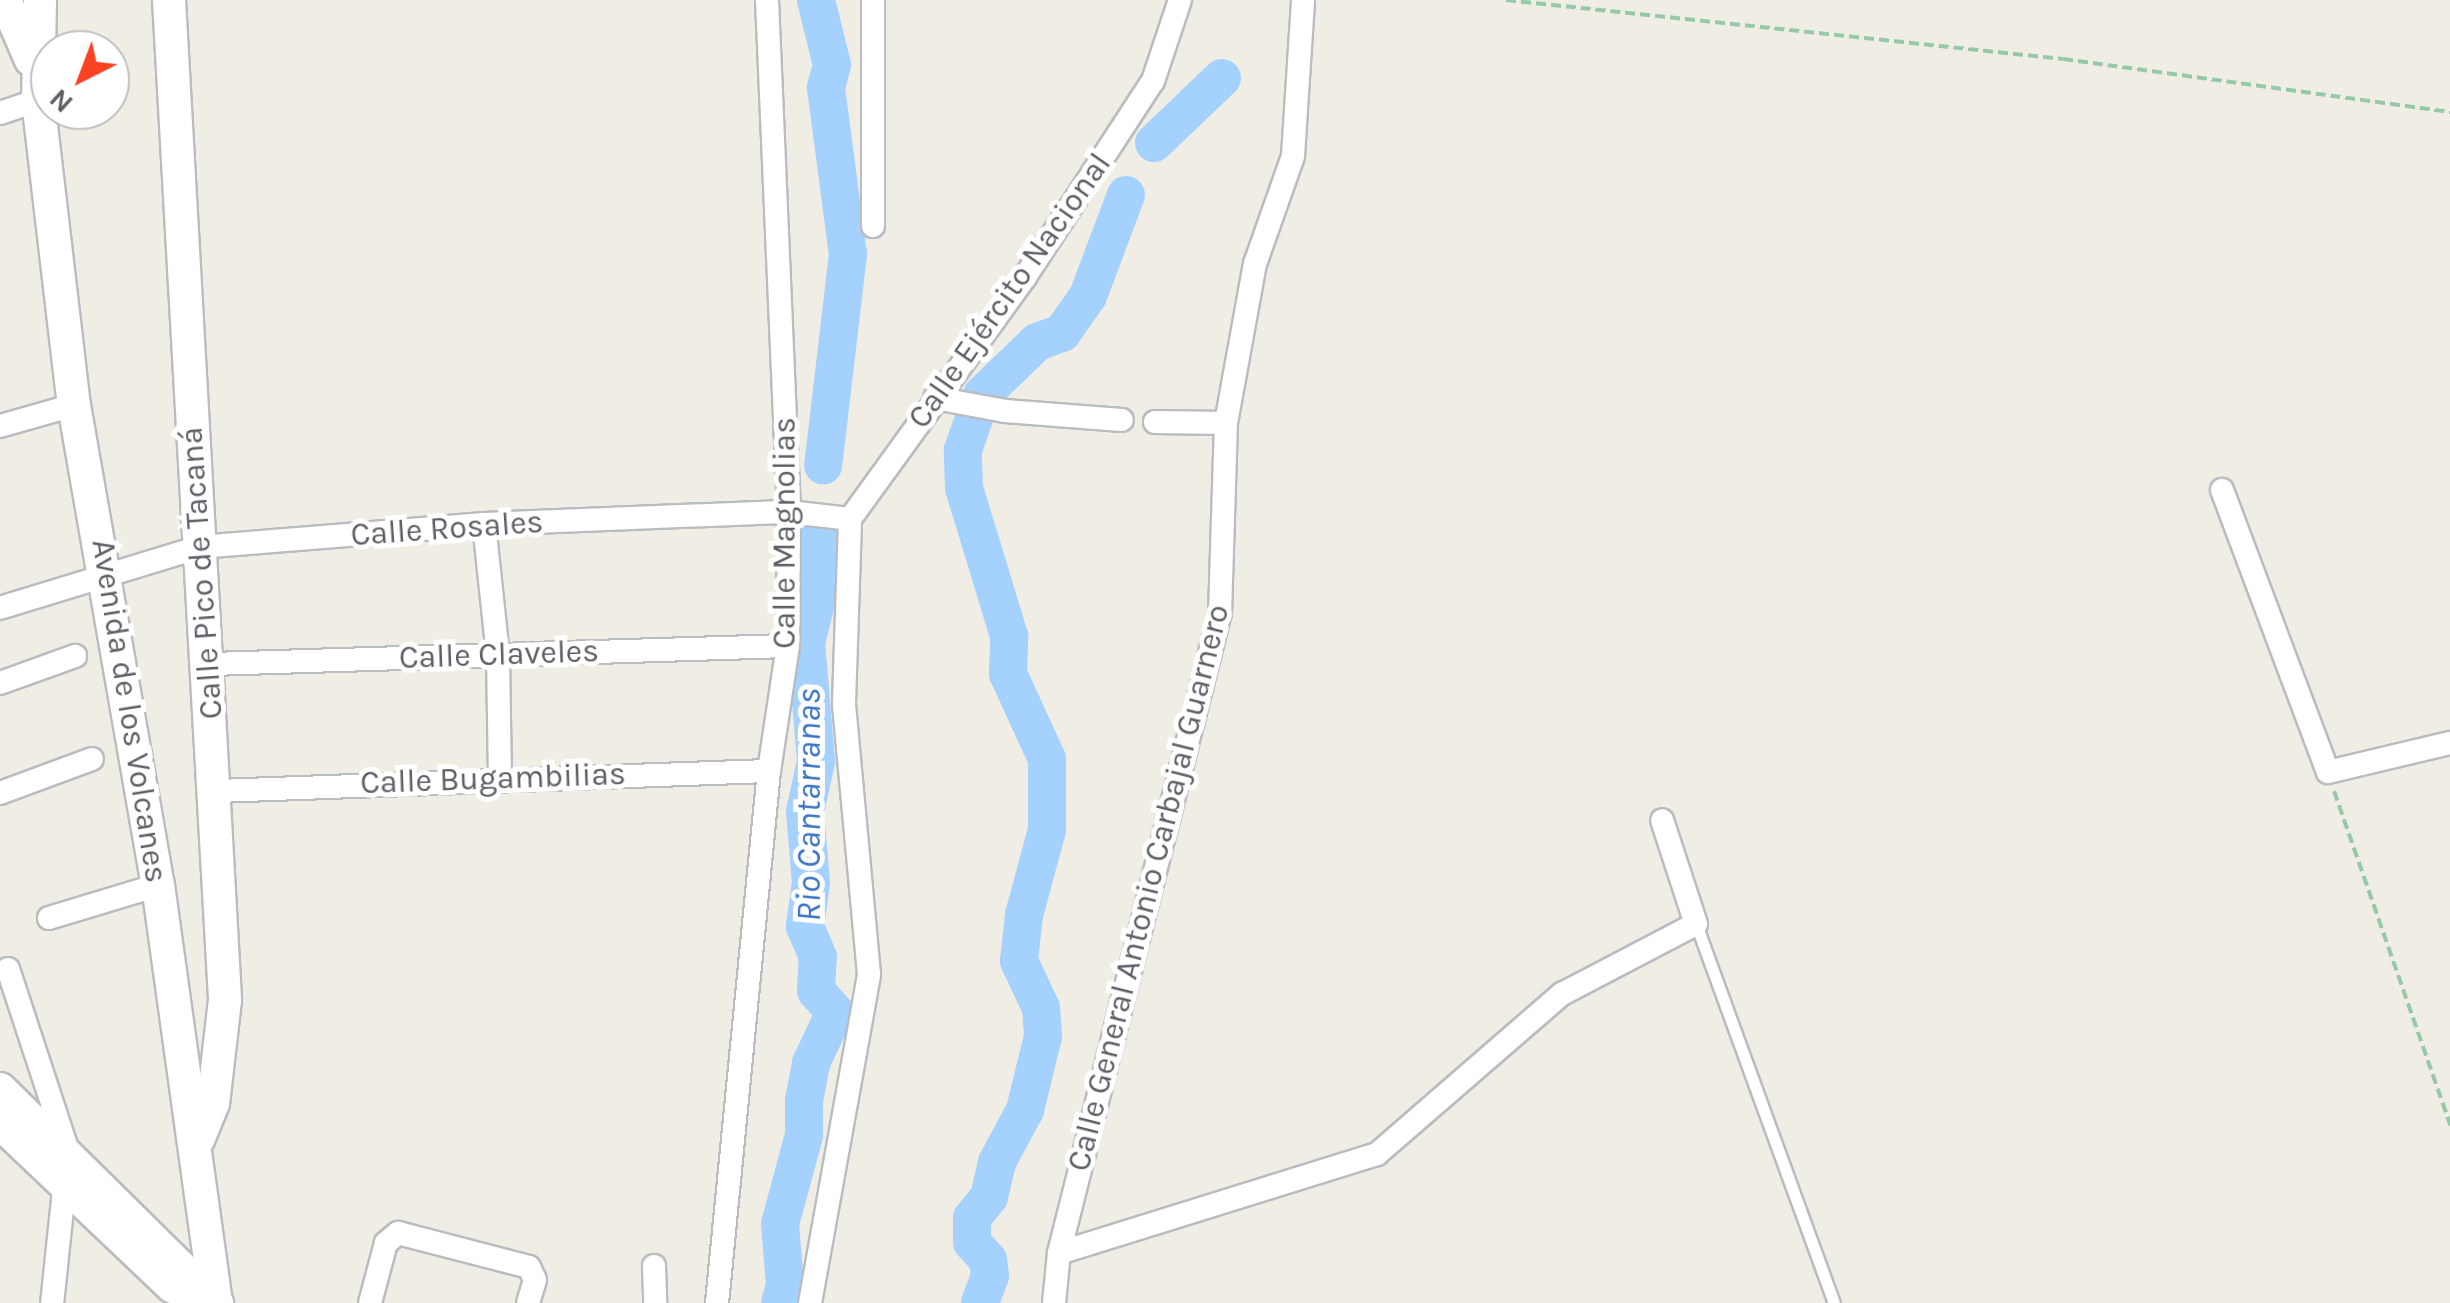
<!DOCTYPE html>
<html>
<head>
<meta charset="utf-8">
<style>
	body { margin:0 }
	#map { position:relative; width:2450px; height:1303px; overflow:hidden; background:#f0eee4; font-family:Karla,sans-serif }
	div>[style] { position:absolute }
	.river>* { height:38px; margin:-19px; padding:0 19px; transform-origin:19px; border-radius:19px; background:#a5d1ff }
	.path>* { height:4px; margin-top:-2px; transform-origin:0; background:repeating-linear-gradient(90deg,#95c9a8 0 10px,transparent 0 15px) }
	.roads { filter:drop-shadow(2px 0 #b9bcc1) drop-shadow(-2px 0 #b9bcc1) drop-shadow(0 2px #b9bcc1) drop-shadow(0 -2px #b9bcc1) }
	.lane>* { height:11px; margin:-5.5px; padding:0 5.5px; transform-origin:5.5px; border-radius:5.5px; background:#fff }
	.street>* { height:22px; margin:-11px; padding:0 11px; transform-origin:11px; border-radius:11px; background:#fff }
	.secondary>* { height:32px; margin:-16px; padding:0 16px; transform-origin:16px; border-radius:16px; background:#fff }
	span { translate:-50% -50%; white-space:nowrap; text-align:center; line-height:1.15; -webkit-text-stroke:10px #fff; paint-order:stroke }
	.street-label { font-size:32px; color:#5c6066 }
	.water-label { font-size:35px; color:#3a73c5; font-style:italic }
	.north { position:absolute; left:30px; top:30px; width:100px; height:100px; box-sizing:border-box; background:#fff; border:2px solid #bebfc2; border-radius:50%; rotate:222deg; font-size:28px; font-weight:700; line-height:40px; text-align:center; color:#5c6066 }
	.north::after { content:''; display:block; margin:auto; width:35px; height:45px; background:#f94221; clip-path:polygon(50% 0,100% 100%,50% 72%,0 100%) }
</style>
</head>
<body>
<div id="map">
	<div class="river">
		<i style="left:816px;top:0;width:67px;rotate:76.2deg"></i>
		<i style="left:832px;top:65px;width:24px;rotate:105deg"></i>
		<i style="left:826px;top:88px;width:167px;rotate:82.5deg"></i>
		<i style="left:848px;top:254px;width:213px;rotate:96.7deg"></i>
		<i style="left:1154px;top:143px;width:94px;rotate:-43.7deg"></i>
		<i style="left:780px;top:1303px;width:19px;rotate:-74deg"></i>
		<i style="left:785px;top:1285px;width:61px;rotate:-94.7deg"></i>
		<i style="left:780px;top:1224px;width:92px;rotate:-74.9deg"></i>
		<i style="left:804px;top:1135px;width:35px;rotate:-90deg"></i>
		<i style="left:804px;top:1100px;width:38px;rotate:-79deg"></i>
		<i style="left:811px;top:1063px;width:56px;rotate:-64.8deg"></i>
		<i style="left:835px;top:1012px;width:28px;rotate:-132deg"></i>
		<i style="left:816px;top:991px;width:34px;rotate:-87deg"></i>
		<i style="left:818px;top:957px;width:34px;rotate:-113deg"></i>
		<i style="left:805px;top:926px;width:43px;rotate:-82.1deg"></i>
		<i style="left:811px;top:883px;width:71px;rotate:-94.8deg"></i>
		<i style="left:805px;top:812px;width:52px;rotate:-77.8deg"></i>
		<i style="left:816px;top:761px;width:118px;rotate:-94.8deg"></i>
		<i style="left:806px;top:643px;width:62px;rotate:-76deg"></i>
		<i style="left:821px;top:583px;width:53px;rotate:-93.2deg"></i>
		<i style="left:980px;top:1303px;width:29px;rotate:-70deg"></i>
		<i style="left:990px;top:1276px;width:16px;rotate:-97deg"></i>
		<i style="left:988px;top:1260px;width:24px;rotate:-132deg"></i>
		<i style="left:972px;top:1242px;width:24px;rotate:-90deg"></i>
		<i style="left:972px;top:1218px;width:27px;rotate:-51deg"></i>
		<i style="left:989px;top:1197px;width:36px;rotate:-77deg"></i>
		<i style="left:997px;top:1162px;width:59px;rotate:-61.7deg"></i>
		<i style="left:1025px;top:1110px;width:76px;rotate:-76.3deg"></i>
		<i style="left:1043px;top:1036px;width:28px;rotate:-94deg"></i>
		<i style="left:1041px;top:1008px;width:52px;rotate:-115.1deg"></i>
		<i style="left:1019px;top:961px;width:46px;rotate:-83.8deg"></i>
		<i style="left:1024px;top:915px;width:88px;rotate:-74.9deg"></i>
		<i style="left:1047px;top:830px;width:71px;rotate:-90deg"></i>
		<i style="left:1047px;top:759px;width:94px;rotate:-114.6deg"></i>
		<i style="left:1008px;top:674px;width:38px;rotate:-88deg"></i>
		<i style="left:1009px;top:636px;width:155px;rotate:-106.9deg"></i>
		<i style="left:964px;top:488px;width:38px;rotate:-92deg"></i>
		<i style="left:963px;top:450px;width:58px;rotate:-70.9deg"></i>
		<i style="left:982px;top:395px;width:76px;rotate:-43.9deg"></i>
		<i style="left:1037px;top:342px;width:27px;rotate:-20deg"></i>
		<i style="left:1062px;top:333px;width:45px;rotate:-54.9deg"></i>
		<i style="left:1088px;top:296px;width:108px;rotate:-69.4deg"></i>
	</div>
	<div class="path">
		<i style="left:1506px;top:0;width:560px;rotate:6.05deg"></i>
		<i style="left:2063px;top:59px;width:391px;rotate:7.8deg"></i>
		<i style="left:2334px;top:791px;width:354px;rotate:70.8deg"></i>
	</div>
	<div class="roads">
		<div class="lane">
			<i style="left:1696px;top:924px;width:403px;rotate:70deg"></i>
		</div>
		<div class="street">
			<i style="left:0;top:113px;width:40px;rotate:-18.9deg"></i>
			<i style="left:873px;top:226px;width:226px;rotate:-90deg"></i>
			<i style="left:935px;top:398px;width:71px;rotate:10.5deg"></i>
			<i style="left:1005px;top:411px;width:117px;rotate:4.4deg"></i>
			<i style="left:1155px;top:422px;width:71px;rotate:0.8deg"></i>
			<i style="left:0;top:426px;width:77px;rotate:-15.8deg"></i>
			<i style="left:2222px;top:490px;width:301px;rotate:69.4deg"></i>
			<i style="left:2328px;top:772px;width:125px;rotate:-13.4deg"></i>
			<i style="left:484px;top:524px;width:131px;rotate:83.9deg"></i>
			<i style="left:498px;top:654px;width:122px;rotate:89.1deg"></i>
			<i style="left:0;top:608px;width:208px;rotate:-17deg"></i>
			<i style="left:199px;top:547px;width:286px;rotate:-4.6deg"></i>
			<i style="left:484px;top:524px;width:305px;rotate:-2.3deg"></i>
			<i style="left:789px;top:512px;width:61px;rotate:6.5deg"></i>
			<i style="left:850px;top:519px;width:299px;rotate:-54.1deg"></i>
			<i style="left:1025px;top:277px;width:234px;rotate:-56.9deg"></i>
			<i style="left:1153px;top:81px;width:85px;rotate:-71.6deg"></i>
			<i style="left:211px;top:664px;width:577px;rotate:-1.79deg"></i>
			<i style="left:0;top:683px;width:80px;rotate:-19.8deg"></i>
			<i style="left:217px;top:791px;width:552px;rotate:-2.08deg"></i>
			<i style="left:0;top:793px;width:98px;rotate:-20.3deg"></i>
			<i style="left:49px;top:918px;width:114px;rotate:-16.8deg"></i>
			<i style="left:8px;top:969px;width:193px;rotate:71.8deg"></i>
			<i style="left:68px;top:1152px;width:152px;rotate:96deg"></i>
			<i style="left:1059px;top:1253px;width:333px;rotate:-17.3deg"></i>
			<i style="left:1377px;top:1154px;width:245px;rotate:-40.9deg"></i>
			<i style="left:1562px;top:994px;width:151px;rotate:-27.6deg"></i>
			<i style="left:1696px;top:924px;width:109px;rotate:-108.1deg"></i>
			<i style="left:654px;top:1266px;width:37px;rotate:88deg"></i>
			<i style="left:370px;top:1303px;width:62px;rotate:-75.1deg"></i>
			<i style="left:386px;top:1243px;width:16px;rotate:-40deg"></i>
			<i style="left:398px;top:1233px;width:135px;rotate:14.5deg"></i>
			<i style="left:529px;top:1267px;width:14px;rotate:65deg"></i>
			<i style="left:535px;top:1280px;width:24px;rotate:107deg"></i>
			<i style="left:717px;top:1303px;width:535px;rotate:-84.42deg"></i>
			<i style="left:769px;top:771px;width:126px;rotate:-81.4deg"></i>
			<i style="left:788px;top:646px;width:134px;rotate:-89.6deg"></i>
			<i style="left:789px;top:512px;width:512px;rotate:-92.46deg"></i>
			<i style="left:810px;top:1303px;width:334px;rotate:-79.8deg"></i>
			<i style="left:869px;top:974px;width:272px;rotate:-95.3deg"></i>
			<i style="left:844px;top:703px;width:184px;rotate:-88.1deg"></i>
			<i style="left:1054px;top:1303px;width:50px;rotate:-84.3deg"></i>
			<i style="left:1059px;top:1253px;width:660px;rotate:-75.88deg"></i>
			<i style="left:1220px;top:613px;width:190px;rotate:-88.2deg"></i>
			<i style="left:1226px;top:423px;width:162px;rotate:-79.7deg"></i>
			<i style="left:1255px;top:264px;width:114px;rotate:-70.6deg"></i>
			<i style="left:1293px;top:156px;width:156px;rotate:-86.3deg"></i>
		</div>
		<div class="secondary">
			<i style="left:5px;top:0;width:65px;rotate:66.6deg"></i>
			<i style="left:40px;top:0;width:100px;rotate:91.1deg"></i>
			<i style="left:38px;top:100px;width:307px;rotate:83.3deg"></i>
			<i style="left:74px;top:405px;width:487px;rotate:80.1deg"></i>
			<i style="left:158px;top:885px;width:422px;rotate:82.1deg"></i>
			<i style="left:169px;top:0;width:1002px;rotate:86.79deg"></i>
			<i style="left:225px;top:1000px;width:104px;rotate:96.6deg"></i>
			<i style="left:213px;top:1103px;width:38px;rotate:112deg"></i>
			<i style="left:0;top:1089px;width:305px;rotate:44.6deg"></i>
			<i style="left:0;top:1123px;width:237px;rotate:43.5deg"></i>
			<i style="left:172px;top:1286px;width:33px;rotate:31deg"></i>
		</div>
	</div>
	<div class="street-label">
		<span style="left:1010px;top:291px;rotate:-55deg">Calle Ejército Nacional</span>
		<span style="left:447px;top:529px;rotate:-4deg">Calle Rosales</span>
		<span style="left:785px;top:533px;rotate:-90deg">Calle Magnolias</span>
		<span style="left:202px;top:573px;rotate:-94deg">Calle Pico de Tacaná</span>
		<span style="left:499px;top:655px;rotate:-2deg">Calle Claveles</span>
		<span style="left:129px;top:711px;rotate:81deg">Avenida de los Volcanes</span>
		<span style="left:493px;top:779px;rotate:-2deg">Calle Bugambilias</span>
		<span style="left:1149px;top:888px;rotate:-76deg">Calle General Antonio Carbajal Guarnero</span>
	</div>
	<div class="water-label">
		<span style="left:809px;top:805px;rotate:-90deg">Rio Cantarranas</span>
	</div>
	<div class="north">N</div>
</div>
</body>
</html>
